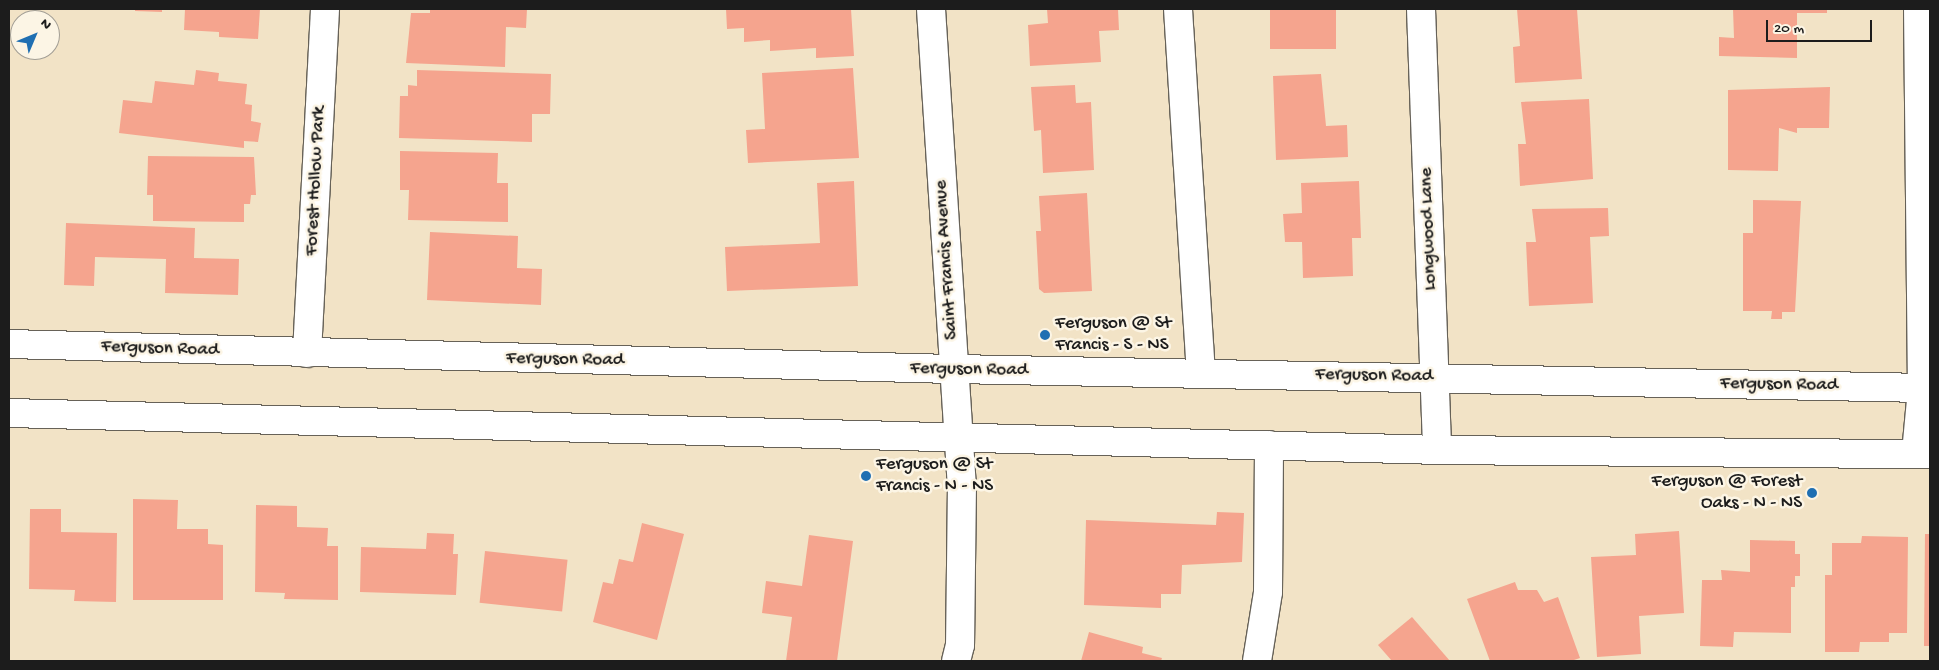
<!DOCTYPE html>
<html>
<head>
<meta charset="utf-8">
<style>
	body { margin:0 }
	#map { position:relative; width:1939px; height:670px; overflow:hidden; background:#f2e3c6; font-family:"Gochi Hand",sans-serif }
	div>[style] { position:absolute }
	.building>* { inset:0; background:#f5a48e; transform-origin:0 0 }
	.roads { filter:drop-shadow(1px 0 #676258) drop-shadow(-1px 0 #676258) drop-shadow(0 1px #676258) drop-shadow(0 -1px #676258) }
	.minor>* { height:28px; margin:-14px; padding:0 14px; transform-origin:14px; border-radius:14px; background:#fff }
	.major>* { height:28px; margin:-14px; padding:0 14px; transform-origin:14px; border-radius:14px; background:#fff }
	.dots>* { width:14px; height:14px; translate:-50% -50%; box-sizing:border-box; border:2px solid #fcf5e5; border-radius:50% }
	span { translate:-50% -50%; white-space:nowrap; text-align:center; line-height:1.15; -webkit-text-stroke:5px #fcf5e5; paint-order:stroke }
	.street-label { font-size:19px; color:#1c1c1c }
	.poi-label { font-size:19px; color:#1c1c1c }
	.left { translate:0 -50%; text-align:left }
	.right { translate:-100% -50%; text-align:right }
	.frame { position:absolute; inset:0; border:10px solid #1c1c1c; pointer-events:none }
	.north { position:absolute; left:10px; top:10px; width:50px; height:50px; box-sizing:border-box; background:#fcf5e5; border:1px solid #a29e95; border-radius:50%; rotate:45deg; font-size:14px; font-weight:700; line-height:20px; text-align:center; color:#1c1c1c }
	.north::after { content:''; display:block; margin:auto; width:18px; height:22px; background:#1f6fb2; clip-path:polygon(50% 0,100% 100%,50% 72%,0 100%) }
	.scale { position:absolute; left:1766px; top:20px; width:106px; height:22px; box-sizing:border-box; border:2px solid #1c1c1c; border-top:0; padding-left:6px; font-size:15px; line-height:18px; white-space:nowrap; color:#1c1c1c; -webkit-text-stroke:4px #fcf5e5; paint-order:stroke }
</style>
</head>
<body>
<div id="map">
	<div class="building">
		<i style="clip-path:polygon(135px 9px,162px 9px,162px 12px,135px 11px)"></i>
		<i style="clip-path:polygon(185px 9px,260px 9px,258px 39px,219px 37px,219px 32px,184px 30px)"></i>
		<i style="clip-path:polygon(430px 9px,527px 9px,526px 28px,506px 27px,505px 67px,406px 63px,411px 13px,430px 13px)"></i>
		<i style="clip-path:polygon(726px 9px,851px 9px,854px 56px,816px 58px,816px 48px,770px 51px,770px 40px,744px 42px,744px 28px,727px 29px)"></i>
		<i style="clip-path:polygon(1047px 9px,1118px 9px,1119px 30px,1099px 31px,1101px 62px,1030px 66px,1028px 25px,1048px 23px)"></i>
		<i style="left:1270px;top:9px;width:66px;height:40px"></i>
		<i style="clip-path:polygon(1517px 9px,1577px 9px,1582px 79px,1515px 83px,1513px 47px,1520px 46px)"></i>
		<i style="clip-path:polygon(1733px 9px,1827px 9px,1827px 13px,1797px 13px,1797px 58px,1719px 56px,1719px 37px,1734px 38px)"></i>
		<i style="clip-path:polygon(853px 68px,859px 158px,748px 163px,746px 130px,765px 129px,762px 73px)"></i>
		<i style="clip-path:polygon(196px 70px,219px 73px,218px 81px,247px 84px,245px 104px,252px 105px,251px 121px,261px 123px,258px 142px,244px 141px,244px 148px,119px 133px,123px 100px,152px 103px,155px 81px,194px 85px)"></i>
		<i style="clip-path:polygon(417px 70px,551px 74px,550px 114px,532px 114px,532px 142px,399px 138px,400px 96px,408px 96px,408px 85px,417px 86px)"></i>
		<i style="clip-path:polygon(1321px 74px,1326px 126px,1347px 125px,1348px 157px,1276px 160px,1273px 76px)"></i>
		<i style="clip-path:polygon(1075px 85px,1076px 103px,1091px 102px,1094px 170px,1043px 173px,1041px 130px,1034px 131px,1031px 87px)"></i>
		<i style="clip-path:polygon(1830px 87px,1829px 128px,1797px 128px,1797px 133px,1779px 128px,1778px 171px,1728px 170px,1728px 90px)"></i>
		<i style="clip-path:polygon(1589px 99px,1593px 179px,1520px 186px,1518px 144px,1526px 144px,1521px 102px)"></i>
		<i style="clip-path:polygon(400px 151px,498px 153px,497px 183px,508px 183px,508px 222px,408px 220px,409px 190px,400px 190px)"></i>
		<i style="clip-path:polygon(148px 156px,254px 157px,256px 195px,251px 195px,250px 204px,244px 204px,244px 222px,153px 221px,153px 195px,147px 195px)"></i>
		<i style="clip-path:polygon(854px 181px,858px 286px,727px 291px,725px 247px,820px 243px,817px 183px)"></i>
		<i style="clip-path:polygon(1359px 181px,1361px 238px,1352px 238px,1353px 276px,1303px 278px,1302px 242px,1285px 242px,1283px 214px,1302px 213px,1301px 183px)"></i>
		<i style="clip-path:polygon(1087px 193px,1092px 291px,1044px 293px,1039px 289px,1036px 231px,1041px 231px,1039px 196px)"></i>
		<i style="clip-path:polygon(1753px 200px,1801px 201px,1795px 312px,1782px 312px,1782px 319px,1771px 319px,1772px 311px,1743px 311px,1743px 233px,1753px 233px)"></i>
		<i style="clip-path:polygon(1608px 208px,1609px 236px,1590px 237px,1593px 303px,1529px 306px,1526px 242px,1536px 242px,1532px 209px)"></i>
		<i style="clip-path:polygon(66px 223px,195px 228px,194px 258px,239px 259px,238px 295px,165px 293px,166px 259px,95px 257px,94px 286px,64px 285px)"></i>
		<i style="clip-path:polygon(430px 232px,518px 236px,517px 268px,542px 269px,541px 305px,427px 300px)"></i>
		<i style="clip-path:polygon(133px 499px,178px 500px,177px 529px,208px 529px,208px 544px,223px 545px,223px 600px,133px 600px)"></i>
		<i style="clip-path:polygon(256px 505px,297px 506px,297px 527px,328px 528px,327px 546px,338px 546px,338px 600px,284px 599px,285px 593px,255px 592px)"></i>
		<i style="clip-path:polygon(30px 509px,61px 509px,61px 532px,117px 533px,116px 602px,74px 601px,75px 590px,29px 589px)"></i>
		<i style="clip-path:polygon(1217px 512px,1244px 513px,1242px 562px,1182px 565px,1181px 594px,1161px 594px,1161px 608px,1084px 605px,1086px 520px,1216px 525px)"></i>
		<i style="clip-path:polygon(642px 523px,684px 534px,657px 640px,593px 622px,603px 582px,613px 584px,619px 559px,633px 562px)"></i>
		<i style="clip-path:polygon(1679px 531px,1684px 613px,1639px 616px,1641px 654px,1597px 657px,1591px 557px,1636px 555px,1635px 534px)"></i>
		<i style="clip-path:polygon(427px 533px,454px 534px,453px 554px,458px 554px,456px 595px,360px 592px,361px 547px,426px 549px)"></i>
		<i style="clip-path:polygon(1925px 534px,1930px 534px,1930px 646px,1924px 646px)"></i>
		<i style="clip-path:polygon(809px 535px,853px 541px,837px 661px,786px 661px,792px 617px,762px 613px,766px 581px,802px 586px)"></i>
		<i style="clip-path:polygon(1862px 536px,1908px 537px,1907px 633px,1889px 633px,1889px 642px,1860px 642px,1859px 652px,1825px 652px,1825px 575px,1832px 575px,1832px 543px,1861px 543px)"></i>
		<i style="clip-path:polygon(1750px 540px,1795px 541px,1795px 554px,1800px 554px,1800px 576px,1795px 576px,1795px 587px,1791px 587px,1791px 633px,1734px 632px,1733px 647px,1700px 646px,1702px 580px,1722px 580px,1721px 570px,1750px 572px)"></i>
		<i style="left:485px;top:551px;width:83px;height:52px;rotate:6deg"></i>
		<i style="clip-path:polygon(1515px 582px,1518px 590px,1537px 590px,1544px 602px,1558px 597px,1580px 658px,1571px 661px,1490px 661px,1467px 599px)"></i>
		<i style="clip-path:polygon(1412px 617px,1450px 661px,1392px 661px,1378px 645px)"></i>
		<i style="clip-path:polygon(1089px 632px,1143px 647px,1142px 653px,1162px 658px,1161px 661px,1081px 661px)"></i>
	</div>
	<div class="roads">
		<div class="minor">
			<i style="left:931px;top:9px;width:476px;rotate:86.3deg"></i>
			<i style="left:962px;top:484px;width:161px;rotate:90.7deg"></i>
			<i style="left:960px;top:645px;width:16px;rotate:104deg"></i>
			<i style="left:1178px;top:9px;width:364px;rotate:86.4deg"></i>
			<i style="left:1421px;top:9px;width:441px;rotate:87.9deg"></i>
			<i style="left:307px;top:353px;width:344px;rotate:-87deg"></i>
			<i style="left:1916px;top:453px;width:64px;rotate:-84.6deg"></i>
			<i style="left:1922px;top:389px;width:380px;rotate:-90.6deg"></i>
			<i style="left:1257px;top:661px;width:70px;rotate:-80.9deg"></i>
			<i style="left:1268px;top:592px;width:147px;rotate:-89.6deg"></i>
		</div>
		<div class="major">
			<i style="left:9px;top:344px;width:945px;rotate:1.52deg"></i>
			<i style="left:954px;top:369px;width:976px;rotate:1.12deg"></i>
			<i style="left:9px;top:413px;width:1428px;rotate:1.48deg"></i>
			<i style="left:1437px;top:450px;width:493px;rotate:0.5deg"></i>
		</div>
	</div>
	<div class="dots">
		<i style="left:1045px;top:335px;background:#1f6fb2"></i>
		<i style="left:866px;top:476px;background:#1f6fb2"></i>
		<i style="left:1812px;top:493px;background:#1f6fb2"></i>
	</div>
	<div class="street-label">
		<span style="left:316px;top:181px;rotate:-87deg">Forest Hollow Park</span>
		<span style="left:1429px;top:229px;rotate:-92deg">Longwood Lane</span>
		<span style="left:947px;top:260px;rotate:-94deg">Saint Francis Avenue</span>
		<span style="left:160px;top:349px;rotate:2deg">Ferguson Road</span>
		<span style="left:565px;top:360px;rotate:1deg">Ferguson Road</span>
		<span style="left:969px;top:370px;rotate:1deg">Ferguson Road</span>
		<span style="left:1374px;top:376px;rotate:1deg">Ferguson Road</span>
		<span style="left:1779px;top:385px;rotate:1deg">Ferguson Road</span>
	</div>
	<div class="poi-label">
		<span class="left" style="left:1055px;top:335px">Ferguson @ St<br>Francis - S - NS</span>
		<span class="left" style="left:876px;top:476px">Ferguson @ St<br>Francis - N - NS</span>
		<span class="right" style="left:1802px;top:493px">Ferguson @ Forest<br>Oaks - N - NS</span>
	</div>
	<div class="frame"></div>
	<div class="north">N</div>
	<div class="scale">20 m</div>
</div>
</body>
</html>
